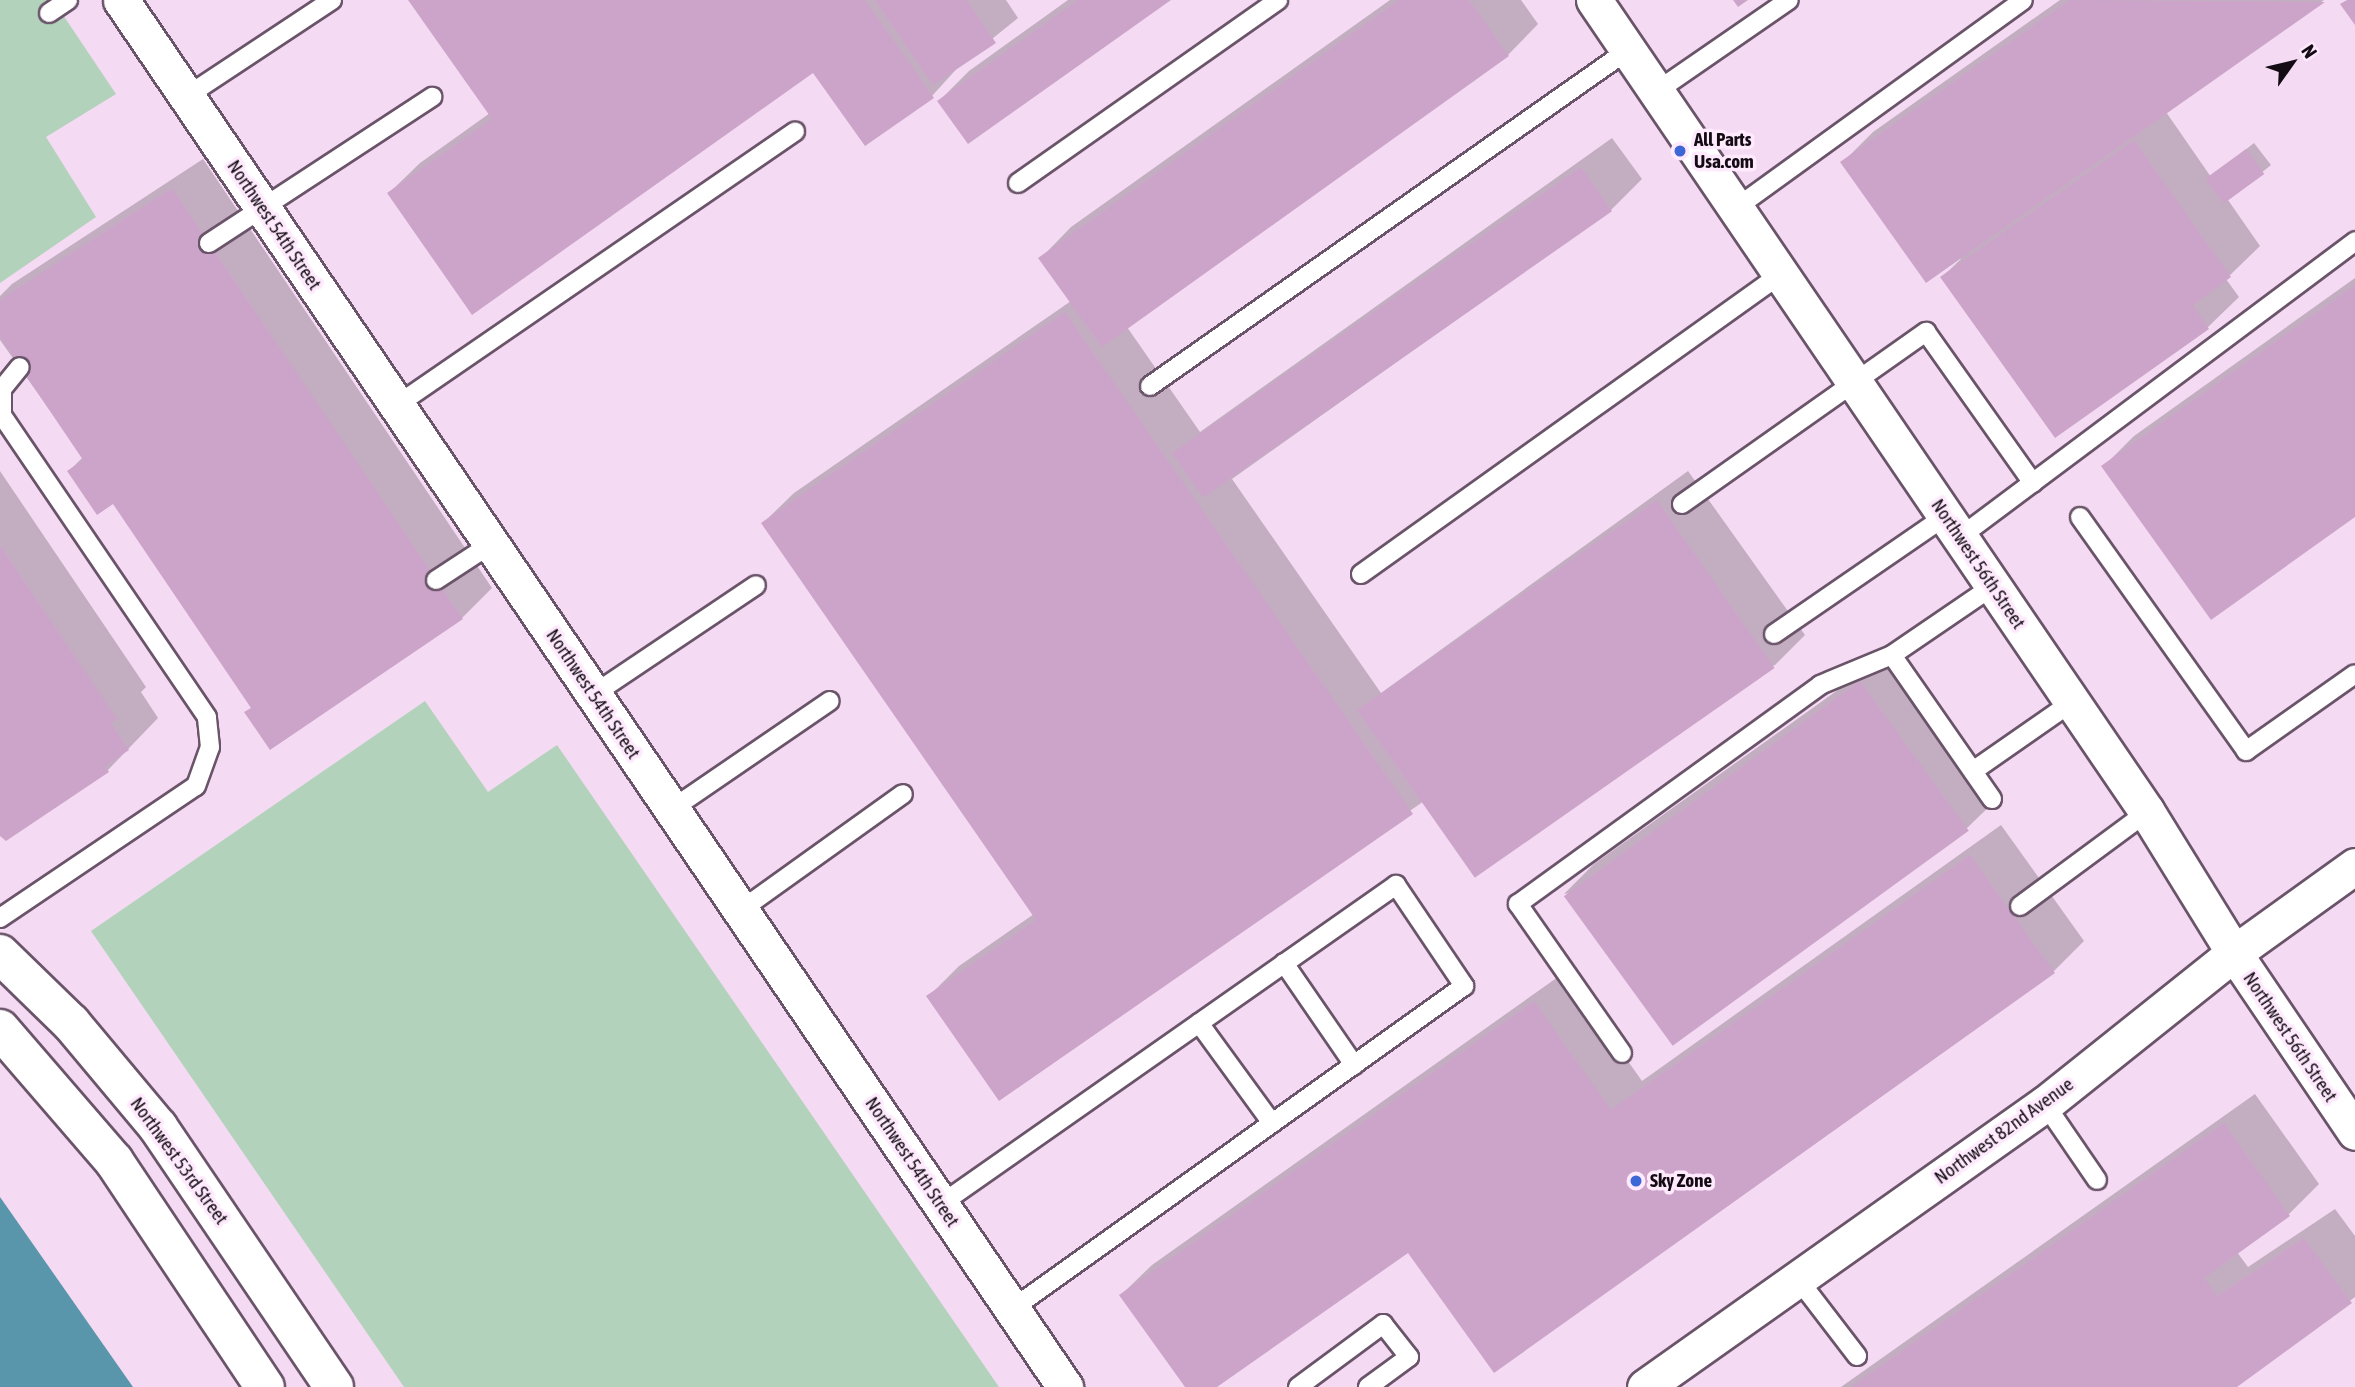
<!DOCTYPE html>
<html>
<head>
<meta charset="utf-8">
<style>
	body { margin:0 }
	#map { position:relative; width:2355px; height:1387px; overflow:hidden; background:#f4daf2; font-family:"Asap Condensed",sans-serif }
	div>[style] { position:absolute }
	.green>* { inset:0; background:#b3d2bb }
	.water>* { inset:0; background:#5a96ab }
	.shadow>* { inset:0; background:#0003 }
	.building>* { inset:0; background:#cca4ca; transform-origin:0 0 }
	.roads { filter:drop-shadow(2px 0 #6a5469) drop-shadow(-2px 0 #6a5469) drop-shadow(0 2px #6a5469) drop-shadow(0 -2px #6a5469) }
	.service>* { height:18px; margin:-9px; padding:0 9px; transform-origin:9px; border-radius:9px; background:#fff }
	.minor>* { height:35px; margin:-17.5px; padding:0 17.5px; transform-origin:17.5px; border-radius:17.5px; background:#fff }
	.tertiary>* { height:38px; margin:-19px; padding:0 19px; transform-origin:19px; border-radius:19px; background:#fff }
	.dots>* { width:19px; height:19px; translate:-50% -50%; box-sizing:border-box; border:4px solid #fee9fd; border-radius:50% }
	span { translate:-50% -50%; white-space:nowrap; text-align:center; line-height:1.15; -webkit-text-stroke:7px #fee9fd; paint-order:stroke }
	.poi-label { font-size:19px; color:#140c14; font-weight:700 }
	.left { translate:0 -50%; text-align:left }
	.street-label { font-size:19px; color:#140c14 }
	.north { position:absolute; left:2257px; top:28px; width:70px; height:70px; -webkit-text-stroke:5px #fee9fd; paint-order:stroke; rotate:56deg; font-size:19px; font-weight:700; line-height:28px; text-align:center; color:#140c14 }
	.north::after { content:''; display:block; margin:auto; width:24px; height:32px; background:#140c14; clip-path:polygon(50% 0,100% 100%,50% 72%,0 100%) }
</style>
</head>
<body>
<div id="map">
	<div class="green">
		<i style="clip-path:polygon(0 0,53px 0,116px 94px,46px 137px,96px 217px,0 283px)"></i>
		<i style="clip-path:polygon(425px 701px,488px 792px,557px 745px,999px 1387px,404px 1387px,91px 931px)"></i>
	</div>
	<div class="water">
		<i style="clip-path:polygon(0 1197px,133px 1387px,0 1387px)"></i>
	</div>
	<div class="shadow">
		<i style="clip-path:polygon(410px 0,1006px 0,1018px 18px,961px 64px,932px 96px,814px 71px,389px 193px,420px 163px,490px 113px)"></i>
		<i style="clip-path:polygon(1068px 0,1168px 0,939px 101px,969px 71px)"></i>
		<i style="clip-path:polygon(1390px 0,1521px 0,1538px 24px,1508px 55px,1127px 327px,1200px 432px,1612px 138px,1642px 179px,1611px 210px,1232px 479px,1381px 693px,1688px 471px,1805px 635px,1775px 665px,1424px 801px,999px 1099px,929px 996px,959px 966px,1034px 914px,763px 523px,794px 493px,1071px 301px,1041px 258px,1071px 227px)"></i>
		<i style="clip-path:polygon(2060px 0,2324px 0,2166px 112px,2211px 177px,2254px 143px,2271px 165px,2228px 200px,2260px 246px,2226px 279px,2239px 297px,2208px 327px,2055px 435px,1942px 277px,1961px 259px,1843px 162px,1873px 132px)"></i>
		<i style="clip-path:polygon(203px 159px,492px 588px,462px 618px,252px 707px,113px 502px,69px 471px,83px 457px,0 340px,0 296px,12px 284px)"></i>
		<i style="clip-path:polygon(2355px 278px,2355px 515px,2104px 466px,2134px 436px)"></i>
		<i style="clip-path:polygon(0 471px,146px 687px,141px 692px,158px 718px,107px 771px,0 834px)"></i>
		<i style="clip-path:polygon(1891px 652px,1997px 799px,1966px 829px,1564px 894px,1594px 864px)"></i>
		<i style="clip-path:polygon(2001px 825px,2084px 941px,2054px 971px,1409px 1251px,1214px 1387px,1187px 1387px,1121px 1295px,1152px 1265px,1565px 972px,1642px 1081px)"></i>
		<i style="clip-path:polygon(2255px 1094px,2319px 1184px,2289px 1214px,2237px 1252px,2248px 1267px,2335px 1209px,2355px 1236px,2355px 1297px,2234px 1387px,1841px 1387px)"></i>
	</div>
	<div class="building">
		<i style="clip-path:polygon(408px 0,865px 0,934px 98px,865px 146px,813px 73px,472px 315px,387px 193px,492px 119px)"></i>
		<i style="clip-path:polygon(875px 0,967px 0,996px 43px,933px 85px)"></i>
		<i style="clip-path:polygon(1078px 0,1171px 0,968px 144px,937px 101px)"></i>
		<i style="clip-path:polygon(1399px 0,1469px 0,1509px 56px,1102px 347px,1038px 258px)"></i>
		<i style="clip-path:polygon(1733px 0,1748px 0,1738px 7px)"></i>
		<i style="clip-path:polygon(2070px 0,2325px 2px,1926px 283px,1840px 162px)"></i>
		<i style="clip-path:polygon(2347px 0,2355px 0,2355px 25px,2340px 4px)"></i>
		<i style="clip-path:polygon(2134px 140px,2231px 277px,2193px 305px,2209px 329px,2055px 438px,1940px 277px)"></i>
		<i style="left:2246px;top:149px;width:31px;height:50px;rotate:54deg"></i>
		<i style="left:1581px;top:167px;width:54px;height:499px;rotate:55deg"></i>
		<i style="clip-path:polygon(172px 188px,463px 619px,270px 750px,244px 712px,251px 708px,113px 504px,97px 515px,67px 471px,83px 460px,0 337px,0 300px)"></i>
		<i style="clip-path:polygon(2355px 285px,2355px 517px,2211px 620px,2101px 466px)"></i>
		<i style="clip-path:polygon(1065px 312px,1413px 814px,999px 1101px,926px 996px,1036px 920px,761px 523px)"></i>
		<i style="left:1657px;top:500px;width:205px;height:366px;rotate:55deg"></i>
		<i style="clip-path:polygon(0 545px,117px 719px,111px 723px,129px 750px,105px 766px,109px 772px,6px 841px,0 836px)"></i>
		<i style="left:1860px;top:681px;width:185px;height:366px;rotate:54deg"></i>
		<i style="clip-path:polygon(1970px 855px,2055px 973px,1494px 1373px,1408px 1253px,1217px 1387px,1185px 1387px,1119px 1295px,1534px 1001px,1611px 1110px)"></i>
		<i style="clip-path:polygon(2224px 1123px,2290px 1216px,2204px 1278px,2217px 1296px,2304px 1238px,2352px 1303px,2237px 1387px,1851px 1387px)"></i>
	</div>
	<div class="roads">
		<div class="service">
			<i style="left:49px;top:13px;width:23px;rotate:-34deg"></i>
			<i style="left:1657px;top:91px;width:160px;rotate:-34.6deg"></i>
			<i style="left:187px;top:96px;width:174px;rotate:-33.5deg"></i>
			<i style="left:1018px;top:183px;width:318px;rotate:-35.1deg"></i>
			<i style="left:1736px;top:208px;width:354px;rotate:-35.9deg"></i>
			<i style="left:209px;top:243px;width:267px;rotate:-33.2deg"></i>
			<i style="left:1150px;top:386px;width:584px;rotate:-35.1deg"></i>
			<i style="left:397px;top:405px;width:483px;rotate:-34.5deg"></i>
			<i style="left:1682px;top:504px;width:299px;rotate:-35.2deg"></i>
			<i style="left:1926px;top:332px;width:185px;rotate:54.7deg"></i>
			<i style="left:2080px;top:517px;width:287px;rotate:54.6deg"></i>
			<i style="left:2246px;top:751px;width:133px;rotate:-35.2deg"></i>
			<i style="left:1960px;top:537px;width:494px;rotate:-36.8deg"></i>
			<i style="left:1361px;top:574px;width:516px;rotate:-35.54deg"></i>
			<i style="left:436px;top:580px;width:66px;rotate:-33.2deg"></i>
			<i style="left:1774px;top:634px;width:209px;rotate:-34.5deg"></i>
			<i style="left:594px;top:694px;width:195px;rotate:-33.9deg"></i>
			<i style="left:1973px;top:771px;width:121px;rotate:-34.9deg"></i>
			<i style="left:1992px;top:799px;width:175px;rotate:-124.8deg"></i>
			<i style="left:1892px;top:655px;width:122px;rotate:-34.3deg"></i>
			<i style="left:672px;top:809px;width:191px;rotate:-34.4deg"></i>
			<i style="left:2020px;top:906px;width:158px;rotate:-36.5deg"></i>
			<i style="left:741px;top:910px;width:199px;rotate:-35.6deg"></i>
			<i style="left:0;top:918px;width:236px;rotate:-34deg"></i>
			<i style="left:196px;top:786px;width:41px;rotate:-70.3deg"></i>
			<i style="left:210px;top:747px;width:30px;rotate:-96deg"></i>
			<i style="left:207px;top:717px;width:365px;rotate:-124.2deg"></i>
			<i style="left:2px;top:415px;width:26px;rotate:-90deg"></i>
			<i style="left:2px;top:389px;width:28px;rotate:-51deg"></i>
			<i style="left:1284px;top:963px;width:124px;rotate:55.5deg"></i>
			<i style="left:1199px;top:1023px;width:124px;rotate:53.9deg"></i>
			<i style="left:1622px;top:1053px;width:182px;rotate:-124.9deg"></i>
			<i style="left:1518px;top:904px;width:373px;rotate:-35.9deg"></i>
			<i style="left:1820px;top:685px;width:78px;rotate:-22.6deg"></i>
			<i style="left:2045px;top:1104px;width:92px;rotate:55.6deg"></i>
			<i style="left:941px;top:1204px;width:556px;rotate:-35.03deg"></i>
			<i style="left:1396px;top:885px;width:122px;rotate:56deg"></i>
			<i style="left:1464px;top:986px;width:556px;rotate:144.45deg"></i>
			<i style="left:1798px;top:1279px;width:97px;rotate:52.5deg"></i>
			<i style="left:1298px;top:1387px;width:106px;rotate:-36.5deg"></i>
			<i style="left:1383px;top:1324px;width:42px;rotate:51.8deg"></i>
			<i style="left:1409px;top:1357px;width:51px;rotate:143.8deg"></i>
		</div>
		<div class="minor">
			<i style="left:121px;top:0;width:1678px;rotate:55.76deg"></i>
			<i style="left:1594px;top:0;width:982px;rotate:55.74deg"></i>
			<i style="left:2147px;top:812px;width:166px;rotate:58.3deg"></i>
			<i style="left:2234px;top:953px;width:216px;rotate:55.9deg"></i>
			<i style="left:1645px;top:1387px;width:490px;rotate:-35.3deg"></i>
			<i style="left:2045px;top:1104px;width:242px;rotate:-38.6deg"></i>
			<i style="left:2234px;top:953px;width:149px;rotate:-35.7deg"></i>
		</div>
		<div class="tertiary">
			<i style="left:0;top:954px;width:99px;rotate:44.2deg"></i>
			<i style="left:71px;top:1023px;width:136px;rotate:50.1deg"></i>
			<i style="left:158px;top:1127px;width:314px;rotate:55.9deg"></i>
			<i style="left:0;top:1029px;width:174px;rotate:49.2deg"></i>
			<i style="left:114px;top:1161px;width:272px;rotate:56.3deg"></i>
		</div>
	</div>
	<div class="dots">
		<i style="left:1680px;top:151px;background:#3d66d7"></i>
		<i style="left:1636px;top:1181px;background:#3d66d7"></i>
	</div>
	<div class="poi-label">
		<span class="left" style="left:1694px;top:151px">All Parts<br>Usa.com</span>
		<span class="left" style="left:1650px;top:1181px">Sky Zone</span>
	</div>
	<div class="street-label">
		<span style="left:274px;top:225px;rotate:56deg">Northwest 54th Street</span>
		<span style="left:1978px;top:564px;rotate:56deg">Northwest 56th Street</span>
		<span style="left:593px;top:694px;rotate:56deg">Northwest 54th Street</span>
		<span style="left:2290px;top:1037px;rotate:56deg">Northwest 56th Street</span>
		<span style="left:2004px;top:1131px;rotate:-36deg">Northwest 82nd Avenue</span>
		<span style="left:179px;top:1161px;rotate:54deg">Northwest 53rd Street</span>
		<span style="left:912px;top:1162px;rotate:56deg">Northwest 54th Street</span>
	</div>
	<div class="north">N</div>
</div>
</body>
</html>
